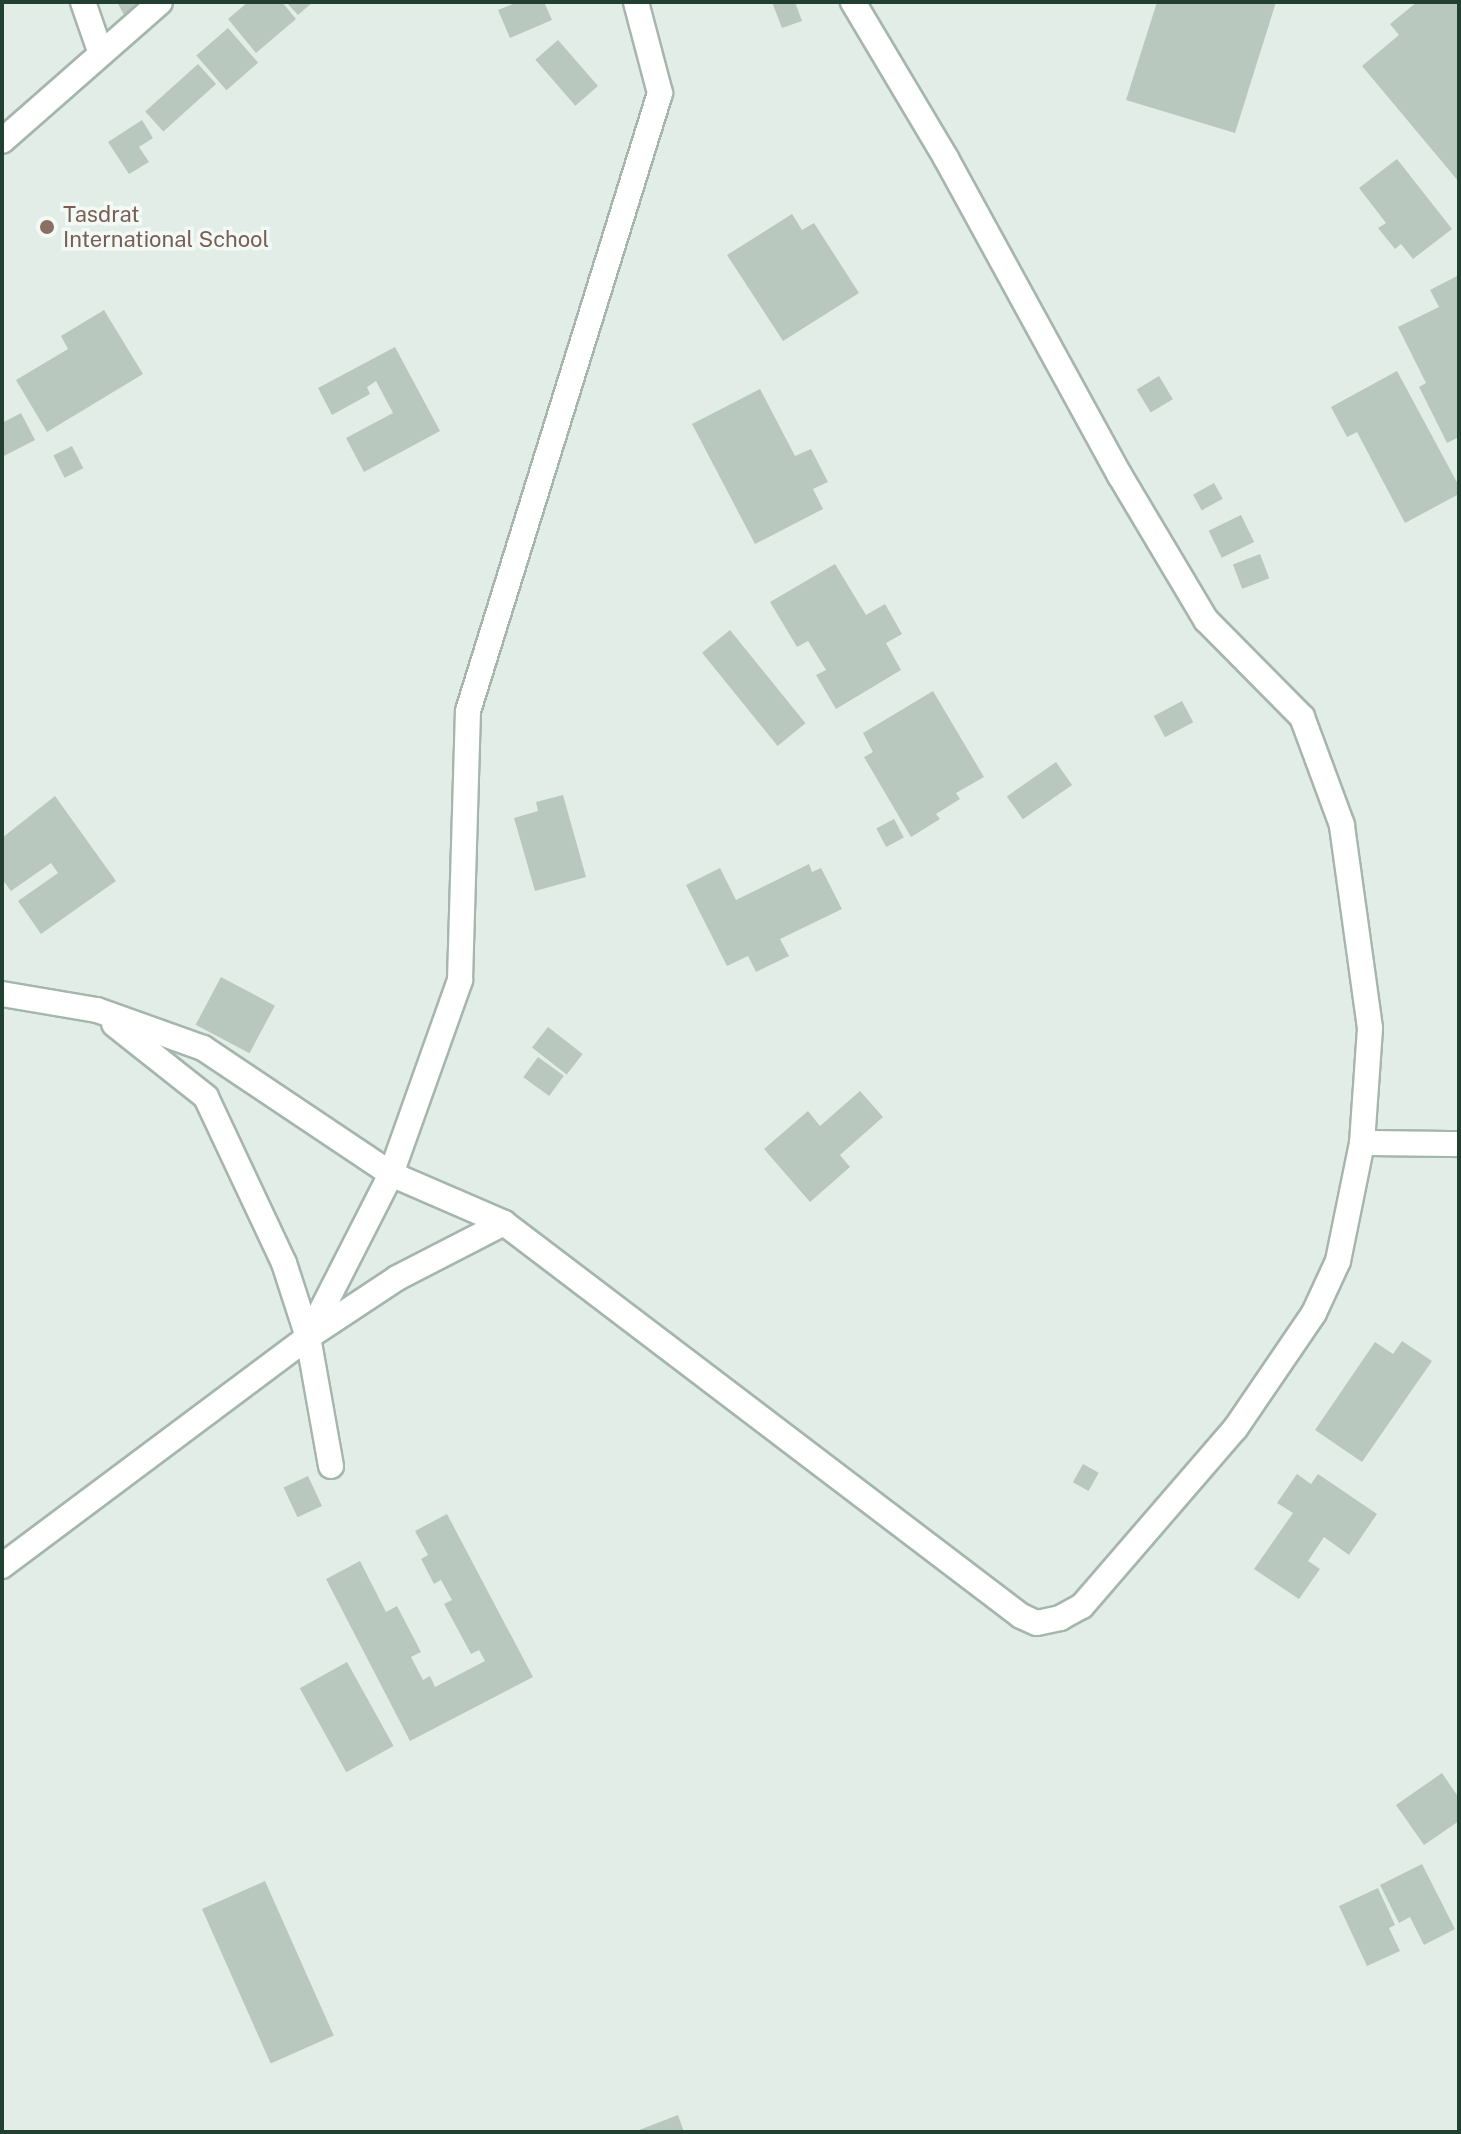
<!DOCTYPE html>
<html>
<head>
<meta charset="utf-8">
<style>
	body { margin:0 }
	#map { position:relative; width:1461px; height:2134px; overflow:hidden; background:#e3ede7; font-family:"Public Sans",sans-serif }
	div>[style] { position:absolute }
	.building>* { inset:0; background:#b8c8bf; transform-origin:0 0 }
	.roads { filter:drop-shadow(2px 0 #a5b6ad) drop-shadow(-2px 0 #a5b6ad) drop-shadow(0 2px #a5b6ad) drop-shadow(0 -2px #a5b6ad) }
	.street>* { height:24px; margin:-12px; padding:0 12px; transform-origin:12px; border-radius:12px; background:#fff }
	.secondary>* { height:24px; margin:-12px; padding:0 12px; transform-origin:12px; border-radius:12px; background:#fff }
	.dots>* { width:22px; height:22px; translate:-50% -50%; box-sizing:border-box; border:4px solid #f3faf5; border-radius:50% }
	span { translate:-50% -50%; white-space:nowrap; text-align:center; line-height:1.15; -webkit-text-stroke:7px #f3faf5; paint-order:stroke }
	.education-label { font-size:22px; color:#785e54 }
	.left { translate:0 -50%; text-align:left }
	.frame { position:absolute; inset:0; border:4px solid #214032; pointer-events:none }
</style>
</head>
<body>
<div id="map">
	<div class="building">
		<i style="clip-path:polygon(117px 2px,145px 2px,124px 15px)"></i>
		<i style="clip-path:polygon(248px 2px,282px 2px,296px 19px,256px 53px,228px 19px)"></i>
		<i style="clip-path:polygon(286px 2px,313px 2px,298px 15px)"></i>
		<i style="clip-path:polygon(518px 2px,544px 2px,552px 20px,510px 38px,498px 10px)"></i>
		<i style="clip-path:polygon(772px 2px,795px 2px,802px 21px,782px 28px)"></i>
		<i style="clip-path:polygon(1157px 2px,1276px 2px,1235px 133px,1126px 100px)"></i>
		<i style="clip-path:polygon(1417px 2px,1459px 2px,1459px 182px,1362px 66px,1399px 35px,1390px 24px)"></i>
		<i style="left:228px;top:28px;width:46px;height:42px;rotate:49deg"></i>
		<i style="left:558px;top:40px;width:61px;height:30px;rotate:49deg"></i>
		<i style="left:198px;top:64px;width:27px;height:71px;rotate:48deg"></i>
		<i style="clip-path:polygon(142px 120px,153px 138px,139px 147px,149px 162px,129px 174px,108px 142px)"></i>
		<i style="clip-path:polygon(1397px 159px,1452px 229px,1413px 259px,1401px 244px,1395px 249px,1378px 228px,1386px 223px,1359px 188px)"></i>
		<i style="clip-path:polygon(792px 214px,802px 230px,814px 223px,859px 293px,783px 341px,727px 255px)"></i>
		<i style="clip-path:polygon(1459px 275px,1459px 443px,1457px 438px,1447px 443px,1419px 387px,1426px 383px,1398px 327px,1439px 307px,1430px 290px)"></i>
		<i style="clip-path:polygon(104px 310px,143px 374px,47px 432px,16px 380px,68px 349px,61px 336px)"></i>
		<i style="clip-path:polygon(395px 347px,440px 431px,364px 472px,346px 438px,393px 413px,376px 381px,367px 387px,370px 394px,332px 415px,318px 388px)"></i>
		<i style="clip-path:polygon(1397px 371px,1459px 486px,1459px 494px,1405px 523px,1357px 432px,1347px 437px,1331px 407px)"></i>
		<i style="left:1159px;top:376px;width:27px;height:26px;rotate:59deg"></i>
		<i style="clip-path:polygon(760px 389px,795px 456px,811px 449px,828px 482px,813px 489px,823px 509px,755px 544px,692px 424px)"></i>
		<i style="clip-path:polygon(21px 413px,35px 440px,2px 457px,2px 423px)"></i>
		<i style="left:72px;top:446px;width:25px;height:21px;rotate:63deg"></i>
		<i style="left:1214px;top:483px;width:18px;height:24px;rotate:61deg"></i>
		<i style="left:1241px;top:515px;width:30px;height:36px;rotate:64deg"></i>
		<i style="left:1260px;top:554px;width:26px;height:29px;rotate:69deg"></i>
		<i style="clip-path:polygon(835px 564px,866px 615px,885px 604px,902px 634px,886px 643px,901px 670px,836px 709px,816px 675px,826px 670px,808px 641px,797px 647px,770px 602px)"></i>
		<i style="left:730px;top:630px;width:120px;height:36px;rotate:51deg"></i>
		<i style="clip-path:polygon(933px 691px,984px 777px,956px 793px,960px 799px,936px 814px,940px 819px,911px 837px,864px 757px,873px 752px,863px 733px)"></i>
		<i style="left:1182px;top:701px;width:24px;height:32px;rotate:62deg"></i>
		<i style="left:1056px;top:762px;width:28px;height:60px;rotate:55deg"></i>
		<i style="clip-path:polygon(563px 795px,586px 877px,535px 891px,514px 818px,538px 811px,536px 802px)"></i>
		<i style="clip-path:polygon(55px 796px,116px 881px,41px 934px,18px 901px,58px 873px,51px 863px,11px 891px,2px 879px,2px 838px)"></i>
		<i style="left:894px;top:819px;width:21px;height:20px;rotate:62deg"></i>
		<i style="clip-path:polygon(809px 864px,812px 872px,821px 868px,842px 909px,780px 939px,789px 956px,756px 972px,748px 956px,727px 966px,686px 885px,720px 868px,736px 900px)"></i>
		<i style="left:221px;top:977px;width:61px;height:54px;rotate:28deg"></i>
		<i style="left:548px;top:1027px;width:44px;height:26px;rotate:38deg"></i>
		<i style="left:538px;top:1057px;width:32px;height:25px;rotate:36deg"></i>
		<i style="clip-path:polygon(860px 1091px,883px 1117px,840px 1155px,850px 1167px,810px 1202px,764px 1149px,808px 1111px,820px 1126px)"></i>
		<i style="clip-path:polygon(1402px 1341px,1432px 1361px,1362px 1462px,1315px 1430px,1375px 1342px,1393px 1354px)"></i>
		<i style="left:1083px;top:1464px;width:18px;height:21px;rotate:29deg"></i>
		<i style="clip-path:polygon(1297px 1474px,1311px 1484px,1318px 1474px,1377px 1514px,1349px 1555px,1324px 1537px,1308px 1561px,1320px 1569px,1299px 1599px,1254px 1569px,1293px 1513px,1277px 1503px)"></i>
		<i style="left:308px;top:1476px;width:33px;height:27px;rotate:65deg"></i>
		<i style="clip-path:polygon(447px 1514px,533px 1677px,410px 1741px,326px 1579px,360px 1561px,386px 1612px,397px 1606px,421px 1652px,411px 1657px,423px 1680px,430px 1676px,435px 1687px,485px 1661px,479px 1650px,471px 1654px,444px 1604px,452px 1600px,441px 1580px,434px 1584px,421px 1559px,428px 1555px,415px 1531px)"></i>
		<i style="left:347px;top:1662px;width:96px;height:54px;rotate:61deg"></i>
		<i style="clip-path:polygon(1442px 1773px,1459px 1798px,1459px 1821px,1424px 1845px,1396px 1805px)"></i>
		<i style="clip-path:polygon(1422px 1864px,1455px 1929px,1424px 1945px,1410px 1917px,1399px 1923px,1380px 1885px)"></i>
		<i style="left:265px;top:1881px;width:169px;height:69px;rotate:66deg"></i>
		<i style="clip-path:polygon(1378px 1888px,1395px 1925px,1389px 1928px,1400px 1951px,1367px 1966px,1339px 1906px)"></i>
		<i style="clip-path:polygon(678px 2115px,684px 2132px,634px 2132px)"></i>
	</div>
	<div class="roads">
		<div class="street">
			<i style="left:83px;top:2px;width:52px;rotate:70.9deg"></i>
			<i style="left:2px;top:994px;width:96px;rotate:9.6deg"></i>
			<i style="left:97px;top:1010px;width:113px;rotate:19.7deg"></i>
			<i style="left:203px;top:1048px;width:226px;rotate:33.8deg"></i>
			<i style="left:391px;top:1174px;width:123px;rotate:23.4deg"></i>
			<i style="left:504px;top:1223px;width:649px;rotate:37.24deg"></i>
			<i style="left:1021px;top:1616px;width:17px;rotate:24deg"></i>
			<i style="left:1037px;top:1623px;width:24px;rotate:-12deg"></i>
			<i style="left:1060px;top:1618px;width:25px;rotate:-29deg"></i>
			<i style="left:1082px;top:1606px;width:234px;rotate:-49.2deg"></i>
			<i style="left:1235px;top:1429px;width:140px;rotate:-55.7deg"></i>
			<i style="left:1314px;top:1313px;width:57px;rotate:-65.2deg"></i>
			<i style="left:1338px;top:1261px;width:120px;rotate:-78.5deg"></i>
			<i style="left:1362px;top:1143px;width:115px;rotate:-86deg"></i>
			<i style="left:1370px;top:1028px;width:205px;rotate:-97.9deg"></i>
			<i style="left:1342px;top:825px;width:115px;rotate:-110.3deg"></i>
			<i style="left:1302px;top:717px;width:136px;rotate:-134.7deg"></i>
			<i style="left:1206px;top:620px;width:168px;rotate:-120.8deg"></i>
			<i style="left:1120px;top:476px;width:362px;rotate:-118.7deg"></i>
			<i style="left:946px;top:158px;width:182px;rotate:-120.8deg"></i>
			<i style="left:1362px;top:1143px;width:97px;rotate:0.6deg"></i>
			<i style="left:308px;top:1337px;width:183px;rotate:-63deg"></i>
			<i style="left:391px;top:1174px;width:206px;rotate:-70.4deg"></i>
			<i style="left:460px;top:980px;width:269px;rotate:-88.3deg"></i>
			<i style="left:468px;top:711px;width:647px;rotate:-72.74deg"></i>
			<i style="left:660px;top:93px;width:94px;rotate:-104.8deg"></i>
			<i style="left:331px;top:1466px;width:131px;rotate:-100.1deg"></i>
			<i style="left:308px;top:1337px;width:107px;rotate:-33.5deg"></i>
			<i style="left:397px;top:1278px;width:120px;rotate:-27.2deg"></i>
			<i style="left:2px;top:1566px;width:382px;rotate:-36.8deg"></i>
			<i style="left:308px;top:1337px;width:78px;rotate:-108deg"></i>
			<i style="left:284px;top:1263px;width:183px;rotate:-115.2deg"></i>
			<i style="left:206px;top:1097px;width:117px;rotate:-141.6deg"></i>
		</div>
		<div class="secondary">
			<i style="left:2px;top:141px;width:210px;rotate:-41.3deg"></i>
		</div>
	</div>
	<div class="dots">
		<i style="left:47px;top:227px;background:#8d6e63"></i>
	</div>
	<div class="education-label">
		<span class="left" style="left:63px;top:227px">Tasdrat<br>International School</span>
	</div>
	<div class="frame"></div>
</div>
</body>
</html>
